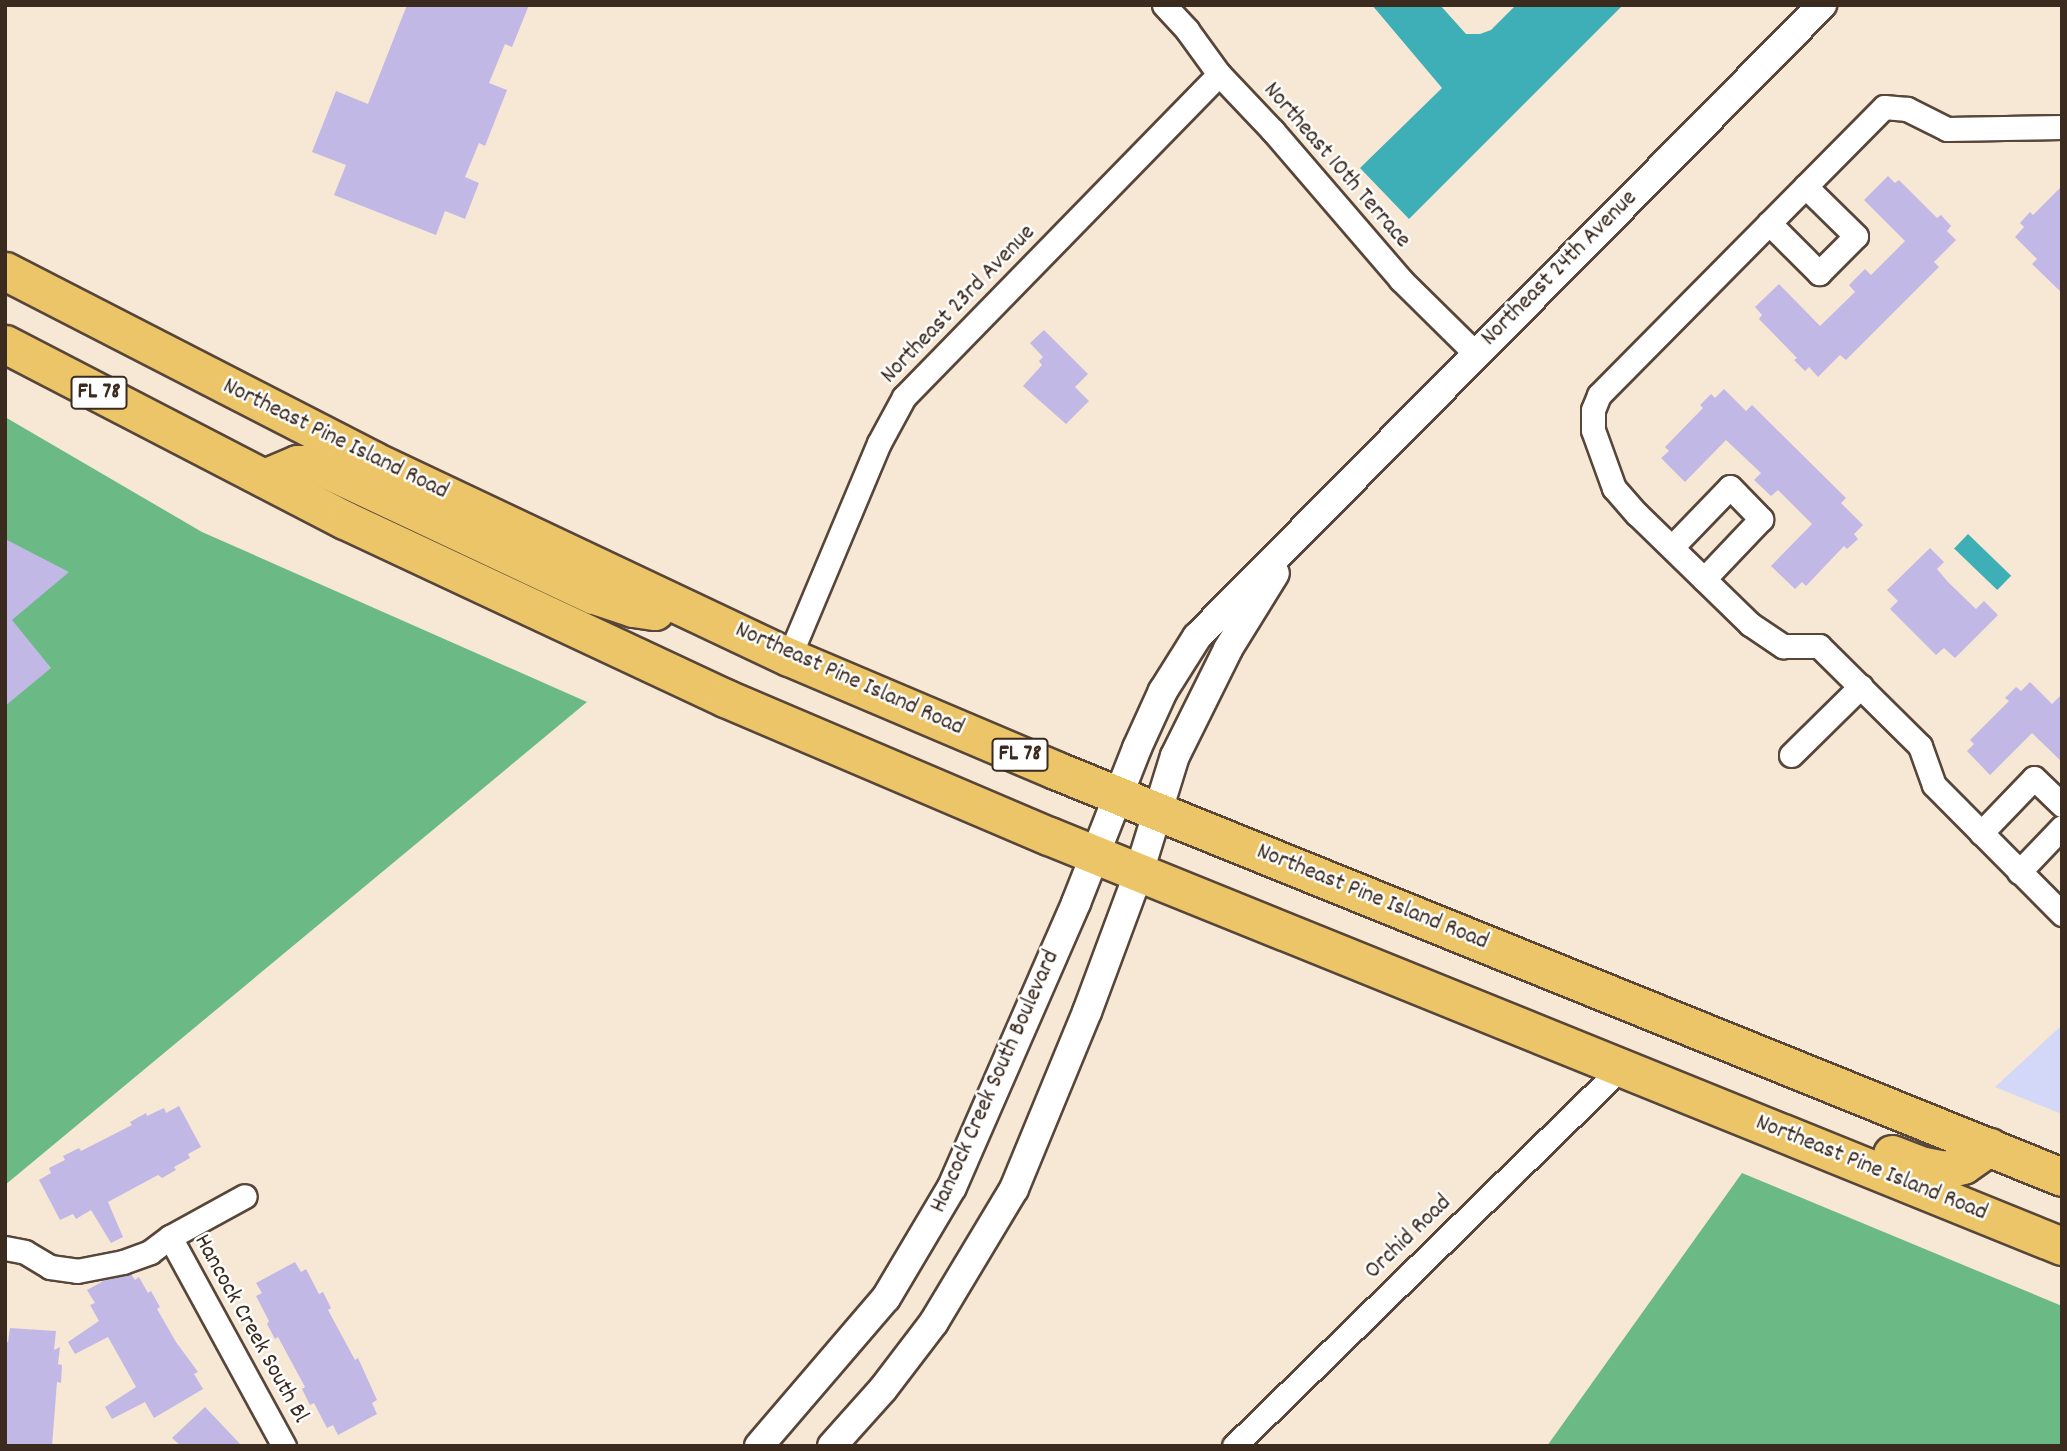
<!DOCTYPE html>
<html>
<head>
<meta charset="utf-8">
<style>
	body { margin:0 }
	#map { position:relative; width:2067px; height:1451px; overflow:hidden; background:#f6e8d4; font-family:Dekko,sans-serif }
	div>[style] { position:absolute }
	.built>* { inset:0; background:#d3d8f9 }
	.forest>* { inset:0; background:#6bba85 }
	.water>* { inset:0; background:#3eaeb7; transform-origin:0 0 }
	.building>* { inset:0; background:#c2b8e5 }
	.roads { filter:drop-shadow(2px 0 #574639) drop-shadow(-2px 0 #574639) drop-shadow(0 2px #574639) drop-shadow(0 -2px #574639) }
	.minor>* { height:23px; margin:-11.5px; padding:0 11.5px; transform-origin:11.5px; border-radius:11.5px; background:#fff }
	.tertiary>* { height:28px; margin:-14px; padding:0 14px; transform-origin:14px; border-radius:14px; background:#fff }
	.primary>* { height:37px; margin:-18.5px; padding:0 18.5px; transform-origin:18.5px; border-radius:18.5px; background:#edc569 }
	span { translate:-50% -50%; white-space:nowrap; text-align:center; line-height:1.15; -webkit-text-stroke:5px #fff; paint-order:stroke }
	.shield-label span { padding:2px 5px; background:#fff; border:2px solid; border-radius:5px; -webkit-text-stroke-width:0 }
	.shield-label { font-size:23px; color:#3b2a1e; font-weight:700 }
	.street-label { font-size:24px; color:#3b2a1e }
	.frame { position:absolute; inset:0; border:7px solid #3b2a1e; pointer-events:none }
</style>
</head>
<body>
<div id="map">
	<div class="built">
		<i style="clip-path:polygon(2062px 1025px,2062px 1114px,1995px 1087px)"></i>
	</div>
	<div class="forest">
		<i style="clip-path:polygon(5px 417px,202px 532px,587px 702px,5px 1185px)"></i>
		<i style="clip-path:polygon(1742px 1173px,2062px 1306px,2062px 1446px,1547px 1446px)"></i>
	</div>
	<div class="water">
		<i style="clip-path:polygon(1372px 5px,1440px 5px,1466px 34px,1480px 34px,1491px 30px,1516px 5px,1623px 5px,1409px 219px,1360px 168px,1442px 88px)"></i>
		<i style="left:1968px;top:534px;width:60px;height:20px;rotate:44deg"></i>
	</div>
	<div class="building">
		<i style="clip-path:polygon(407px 5px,529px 5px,512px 47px,505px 44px,489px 83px,507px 90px,485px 146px,479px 143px,465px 177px,479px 183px,465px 219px,445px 211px,436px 235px,334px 195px,346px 165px,312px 152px,336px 91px,368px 104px)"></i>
		<i style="clip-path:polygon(1888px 176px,1895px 183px,1899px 180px,1937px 218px,1941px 215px,1951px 226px,1947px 231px,1956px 240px,1934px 262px,1939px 267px,1846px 360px,1840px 355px,1818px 377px,1809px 367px,1805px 371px,1794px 360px,1797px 358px,1759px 319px,1762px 315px,1755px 307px,1779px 284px,1820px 326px,1855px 292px,1849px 285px,1865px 269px,1871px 275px,1905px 241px,1864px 200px)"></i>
		<i style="clip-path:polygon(2062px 186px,2062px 293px,2032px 264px,2037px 259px,2015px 237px,2024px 227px,2020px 223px,2030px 212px,2033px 215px)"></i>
		<i style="clip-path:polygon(1044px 330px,1088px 374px,1075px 387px,1089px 401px,1066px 424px,1023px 386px,1042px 365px,1039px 361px,1043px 357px,1030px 343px)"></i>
		<i style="clip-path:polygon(1724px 389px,1746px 411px,1752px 405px,1846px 498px,1841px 503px,1863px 525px,1854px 534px,1858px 539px,1847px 549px,1844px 546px,1806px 586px,1802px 582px,1795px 589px,1771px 566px,1812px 524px,1778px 490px,1771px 496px,1754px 480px,1761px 473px,1726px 440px,1685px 482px,1661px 458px,1669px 451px,1665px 447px,1703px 408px,1700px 405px,1711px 394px,1715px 398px)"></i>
		<i style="clip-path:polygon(5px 539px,69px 572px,12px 620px,51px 668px,5px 706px)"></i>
		<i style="clip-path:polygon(1930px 548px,1944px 562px,1937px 569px,1948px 582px,1976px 609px,1984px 601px,1998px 615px,1955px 658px,1944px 648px,1936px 655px,1890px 609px,1898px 601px,1887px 590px)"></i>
		<i style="clip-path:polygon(2030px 682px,2052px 704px,2062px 694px,2062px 762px,2032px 733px,1990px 775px,1967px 751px,1974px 744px,1970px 740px,2009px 701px,2005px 698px,2016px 687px,2021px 691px)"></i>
		<i style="clip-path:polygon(179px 1106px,201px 1147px,188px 1154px,190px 1158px,174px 1167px,176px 1170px,162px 1178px,158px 1175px,108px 1202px,123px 1237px,111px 1243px,91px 1210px,76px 1219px,73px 1214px,60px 1220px,39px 1180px,51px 1173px,49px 1168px,65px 1160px,63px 1156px,79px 1148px,81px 1151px,132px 1125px,130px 1122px,146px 1113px,147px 1116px,164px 1108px,166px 1113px)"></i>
		<i style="clip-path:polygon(295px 1262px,301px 1272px,306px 1269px,319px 1294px,323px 1292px,331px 1308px,328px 1310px,355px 1360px,358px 1358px,377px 1400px,372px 1403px,377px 1414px,338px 1435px,333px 1425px,327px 1428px,314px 1403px,310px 1405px,302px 1389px,305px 1387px,278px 1337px,275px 1339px,267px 1324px,269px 1321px,256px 1296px,262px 1293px,256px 1283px)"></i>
		<i style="clip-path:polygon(131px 1274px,135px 1280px,139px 1277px,148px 1293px,151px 1291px,160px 1307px,157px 1309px,176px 1342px,198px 1372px,194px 1374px,203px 1389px,154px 1418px,145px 1402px,112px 1419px,105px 1407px,136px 1387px,108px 1337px,75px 1354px,68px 1342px,99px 1321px,90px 1305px,95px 1303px,87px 1290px,105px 1280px)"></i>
		<i style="clip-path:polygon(10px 1328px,56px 1331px,54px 1350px,60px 1347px,58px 1364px,62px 1365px,61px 1383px,57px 1382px,52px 1446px,5px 1446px,5px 1342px,8px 1342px)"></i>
		<i style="clip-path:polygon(205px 1407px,242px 1446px,181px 1446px,172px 1438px)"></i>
	</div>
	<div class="roads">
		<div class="minor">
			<i style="left:1164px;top:5px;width:34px;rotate:47deg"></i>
			<i style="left:1187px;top:30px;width:54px;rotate:54deg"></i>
			<i style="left:1219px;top:74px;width:79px;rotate:46.5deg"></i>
			<i style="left:1273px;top:131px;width:196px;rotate:49.3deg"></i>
			<i style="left:1401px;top:280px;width:105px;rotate:44.6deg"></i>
			<i style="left:2062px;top:127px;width:115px;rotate:179deg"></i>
			<i style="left:1947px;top:129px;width:45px;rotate:-153.4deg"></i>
			<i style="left:1907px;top:109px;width:23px;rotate:-175deg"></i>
			<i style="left:1884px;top:107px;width:405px;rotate:134.7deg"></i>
			<i style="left:1599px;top:395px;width:16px;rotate:112deg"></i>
			<i style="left:1593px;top:410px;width:20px;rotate:90deg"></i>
			<i style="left:1593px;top:430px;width:62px;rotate:70.1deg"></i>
			<i style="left:1614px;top:488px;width:35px;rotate:49deg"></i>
			<i style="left:1637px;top:514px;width:158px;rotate:44.2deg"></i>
			<i style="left:1750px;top:624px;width:40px;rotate:34deg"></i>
			<i style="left:1783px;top:646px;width:36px"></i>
			<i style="left:1819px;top:646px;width:142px;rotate:44.7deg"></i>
			<i style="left:1920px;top:746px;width:41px;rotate:70.3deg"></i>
			<i style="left:1934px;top:785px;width:182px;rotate:45.2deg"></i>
			<i style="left:1769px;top:223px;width:71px;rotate:45deg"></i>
			<i style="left:1819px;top:273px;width:52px;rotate:-45deg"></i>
			<i style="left:1856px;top:236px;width:71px;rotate:-135.6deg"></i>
			<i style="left:1672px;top:547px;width:83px;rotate:-46deg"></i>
			<i style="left:1730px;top:487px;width:45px;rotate:45.9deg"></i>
			<i style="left:1761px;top:519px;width:83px;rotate:133.5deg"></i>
			<i style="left:789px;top:657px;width:232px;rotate:-67.2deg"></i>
			<i style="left:879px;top:443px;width:52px;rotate:-61.5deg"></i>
			<i style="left:904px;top:397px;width:451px;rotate:-45.7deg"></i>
			<i style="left:1791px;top:755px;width:98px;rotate:-44.6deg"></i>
			<i style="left:1981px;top:833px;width:76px;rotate:-46.1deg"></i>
			<i style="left:2034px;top:778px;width:39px;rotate:44deg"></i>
			<i style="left:2019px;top:872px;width:62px;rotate:-46.3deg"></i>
			<i style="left:170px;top:1237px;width:238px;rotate:61.4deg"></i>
			<i style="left:5px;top:1248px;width:20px;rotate:11deg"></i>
			<i style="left:25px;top:1252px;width:29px;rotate:31deg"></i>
			<i style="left:50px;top:1267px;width:27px;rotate:8deg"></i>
			<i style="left:77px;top:1271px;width:47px;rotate:-11.1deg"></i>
			<i style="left:123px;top:1262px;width:29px;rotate:-20deg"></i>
			<i style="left:150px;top:1252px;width:25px;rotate:-37deg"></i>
			<i style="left:170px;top:1237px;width:85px;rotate:-28.7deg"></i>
			<i style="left:1234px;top:1446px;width:541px;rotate:-44.33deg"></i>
		</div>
		<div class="tertiary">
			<i style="left:759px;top:1446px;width:195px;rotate:-49.4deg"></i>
			<i style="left:886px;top:1298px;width:129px;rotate:-59.3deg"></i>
			<i style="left:952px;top:1187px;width:310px;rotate:-66.4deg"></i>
			<i style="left:1076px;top:903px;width:167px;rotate:-68.5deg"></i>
			<i style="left:1137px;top:748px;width:63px;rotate:-65.5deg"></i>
			<i style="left:1163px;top:691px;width:64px;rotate:-57.8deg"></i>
			<i style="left:1197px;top:637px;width:889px;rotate:-45.32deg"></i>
			<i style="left:832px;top:1446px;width:76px;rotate:-48.2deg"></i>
			<i style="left:883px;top:1389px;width:84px;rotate:-52.7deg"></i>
			<i style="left:934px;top:1322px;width:155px;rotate:-59deg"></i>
			<i style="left:1014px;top:1189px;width:191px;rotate:-67.6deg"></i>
			<i style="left:1087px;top:1012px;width:149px;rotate:-69.6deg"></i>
			<i style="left:1139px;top:872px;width:121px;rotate:-72.8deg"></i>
			<i style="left:1175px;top:756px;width:119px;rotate:-63.6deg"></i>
			<i style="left:1228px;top:649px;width:89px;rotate:-58.3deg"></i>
		</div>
		<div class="primary">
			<i style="left:5px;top:271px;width:413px;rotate:27.2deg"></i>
			<i style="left:372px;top:460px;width:461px;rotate:25.3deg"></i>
			<i style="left:789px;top:657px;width:289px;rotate:23deg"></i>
			<i style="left:1055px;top:770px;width:1086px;rotate:22.01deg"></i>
			<i style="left:5px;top:344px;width:383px;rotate:27.4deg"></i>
			<i style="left:345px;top:520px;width:420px;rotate:25.1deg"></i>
			<i style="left:725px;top:698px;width:352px;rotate:23.1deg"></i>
			<i style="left:1049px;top:836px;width:1093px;rotate:22.04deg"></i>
			<i style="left:264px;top:478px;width:36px;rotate:-23deg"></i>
			<i style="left:297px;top:464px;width:18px"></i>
			<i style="left:315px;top:464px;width:308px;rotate:25.2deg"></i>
			<i style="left:594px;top:595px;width:41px;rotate:18.4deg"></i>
			<i style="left:633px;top:608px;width:22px;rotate:8deg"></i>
			<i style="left:1892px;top:1154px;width:34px;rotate:21deg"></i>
			<i style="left:1924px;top:1166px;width:21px;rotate:11deg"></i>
			<i style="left:1945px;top:1170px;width:19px;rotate:-16deg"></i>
			<i style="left:1963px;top:1165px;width:32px;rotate:-35deg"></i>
		</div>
	</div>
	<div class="shield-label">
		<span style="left:99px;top:393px">FL 78</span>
		<span style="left:1020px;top:755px">FL 78</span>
	</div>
	<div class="street-label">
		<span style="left:1336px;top:166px;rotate:49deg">Northeast 10th Terrace</span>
		<span style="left:1560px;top:269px;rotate:-45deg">Northeast 24th Avenue</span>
		<span style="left:959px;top:305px;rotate:-46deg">Northeast 23rd Avenue</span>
		<span style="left:335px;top:440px;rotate:26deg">Northeast Pine Island Road</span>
		<span style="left:849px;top:680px;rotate:24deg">Northeast Pine Island Road</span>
		<span style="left:1372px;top:898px;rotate:22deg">Northeast Pine Island Road</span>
		<span style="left:996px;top:1082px;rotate:-66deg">Hancock Creek South Boulevard</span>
		<span style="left:1871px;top:1169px;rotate:22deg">Northeast Pine Island Road</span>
		<span style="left:1409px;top:1238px;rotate:-44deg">Orchid Road</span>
		<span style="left:250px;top:1329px;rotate:61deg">Hancock Creek South Bl</span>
	</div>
	<div class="frame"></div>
</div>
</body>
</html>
